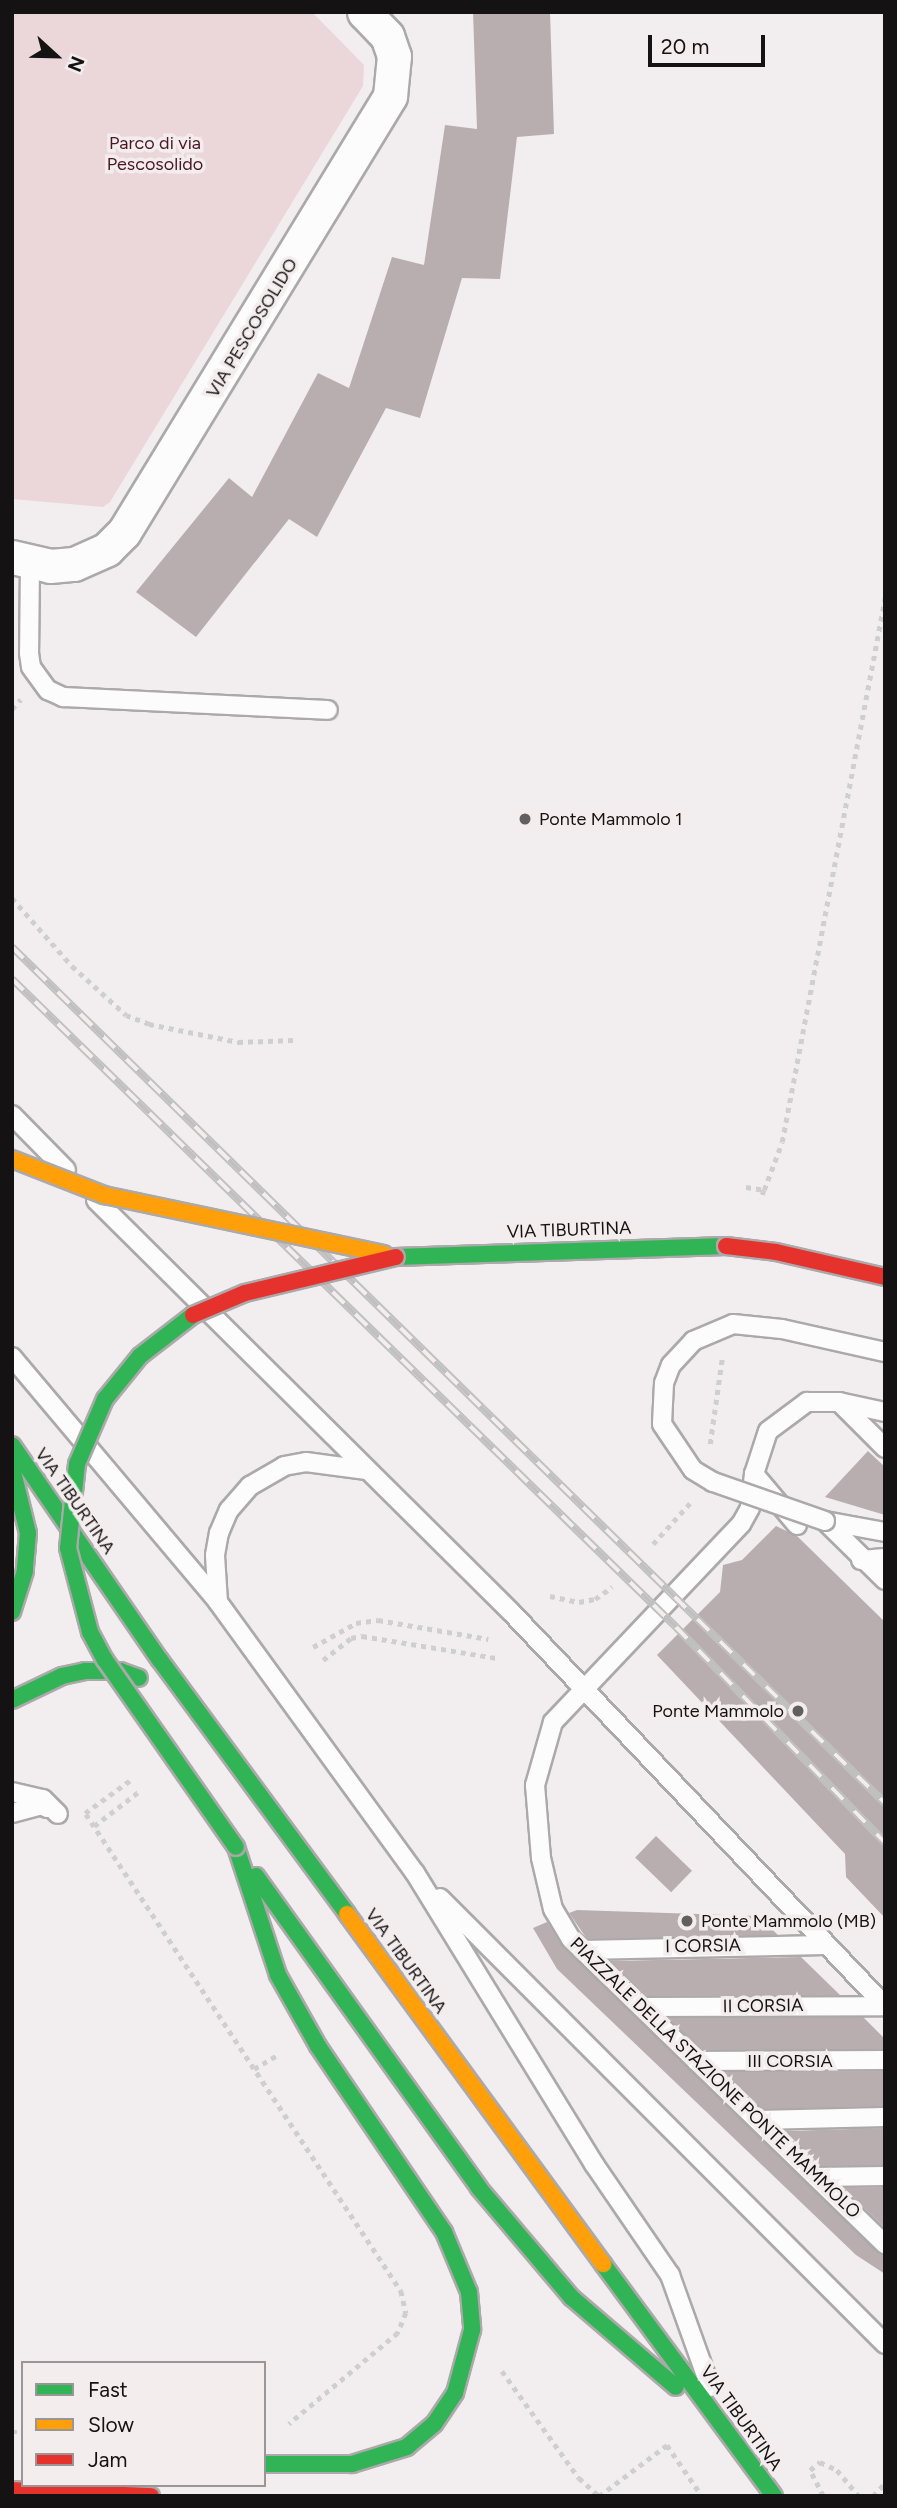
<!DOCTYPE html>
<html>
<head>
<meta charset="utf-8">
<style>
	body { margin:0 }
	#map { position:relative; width:897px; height:2508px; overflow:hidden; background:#f2eeef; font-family:Figtree,sans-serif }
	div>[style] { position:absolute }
	.green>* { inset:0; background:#ebd6da }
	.building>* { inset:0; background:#b8aeb0; transform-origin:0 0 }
	.path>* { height:4.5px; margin-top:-2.25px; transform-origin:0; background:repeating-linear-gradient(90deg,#d0cfd0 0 5px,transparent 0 10px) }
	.roads { filter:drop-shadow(2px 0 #aca9aa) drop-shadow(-2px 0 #aca9aa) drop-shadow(0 2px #aca9aa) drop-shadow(0 -2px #aca9aa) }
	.lane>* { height:18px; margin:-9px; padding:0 9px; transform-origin:9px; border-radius:9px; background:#fdfcfd }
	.street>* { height:33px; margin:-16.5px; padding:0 16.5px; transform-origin:16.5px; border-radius:16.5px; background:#fdfcfd }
	.fast>* { height:16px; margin:-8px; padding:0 8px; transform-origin:8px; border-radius:8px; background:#30b455 }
	.slow>* { height:16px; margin:-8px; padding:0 8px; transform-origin:8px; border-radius:8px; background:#ff9f0a }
	.jam>* { height:16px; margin:-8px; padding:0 8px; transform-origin:8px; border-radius:8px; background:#e5322d }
	.rail>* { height:8px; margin-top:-4px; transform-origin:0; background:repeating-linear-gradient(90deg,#f3edee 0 16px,#c1c0c0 0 32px); box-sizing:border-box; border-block:2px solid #c1c0c0 }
	.bridges { filter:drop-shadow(2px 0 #aca9aa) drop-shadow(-2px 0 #aca9aa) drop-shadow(0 2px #aca9aa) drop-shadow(0 -2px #aca9aa) }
	.lane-bridge>* { height:18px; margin:-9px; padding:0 9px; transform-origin:9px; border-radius:9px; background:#fdfcfd }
	.fast-bridge>* { height:16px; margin:-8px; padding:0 8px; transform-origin:8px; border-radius:8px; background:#30b455 }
	.slow-bridge>* { height:16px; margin:-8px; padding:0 8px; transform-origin:8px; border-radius:8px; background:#ff9f0a }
	.jam-bridge>* { height:16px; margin:-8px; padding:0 8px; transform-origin:8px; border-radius:8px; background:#e5322d }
	.dots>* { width:19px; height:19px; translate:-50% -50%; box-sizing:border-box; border:4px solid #f3edee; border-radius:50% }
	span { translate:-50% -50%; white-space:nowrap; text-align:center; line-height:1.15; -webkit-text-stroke:7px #f3edee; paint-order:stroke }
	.park-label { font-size:18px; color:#4c1625 }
	.street-label { font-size:18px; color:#151213 }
	.poi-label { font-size:18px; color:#151213 }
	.left { translate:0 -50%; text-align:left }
	.right { translate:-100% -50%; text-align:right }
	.frame { position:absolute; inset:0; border:14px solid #151213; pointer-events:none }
	.legend { position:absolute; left:21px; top:2361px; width:245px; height:126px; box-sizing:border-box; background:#f3edee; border:2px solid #9a9596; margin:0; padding:9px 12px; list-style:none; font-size:21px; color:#151213 }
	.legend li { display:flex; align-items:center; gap:14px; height:35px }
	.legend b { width:35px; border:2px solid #9a9596 }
	.north { position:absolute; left:21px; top:21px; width:70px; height:70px; -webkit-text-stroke:5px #f3edee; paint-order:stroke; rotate:112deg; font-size:19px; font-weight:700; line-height:28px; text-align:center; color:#151213 }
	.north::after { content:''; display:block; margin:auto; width:24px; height:32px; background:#151213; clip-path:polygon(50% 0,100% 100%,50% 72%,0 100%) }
	.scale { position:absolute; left:648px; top:35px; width:117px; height:32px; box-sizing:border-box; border:4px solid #151213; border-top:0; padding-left:9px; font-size:21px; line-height:24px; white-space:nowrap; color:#151213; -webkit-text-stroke:5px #f3edee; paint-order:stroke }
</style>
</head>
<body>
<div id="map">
	<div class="green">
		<i style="clip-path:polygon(12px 12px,312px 12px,364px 65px,363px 86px,110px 502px,103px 507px,12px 499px)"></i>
	</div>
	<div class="building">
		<i style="clip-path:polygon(473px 12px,550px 12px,554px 134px,517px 137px,500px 279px,462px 278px,420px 418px,386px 408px,317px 537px,289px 519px,196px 637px,136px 592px,229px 478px,252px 497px,318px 373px,349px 388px,392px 257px,424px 265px,445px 125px,477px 129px)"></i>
		<i style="clip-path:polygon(868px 1451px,885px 1467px,885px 1515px,825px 1497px)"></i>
		<i style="clip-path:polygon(776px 1526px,797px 1536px,885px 1622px,885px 1918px,846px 1877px,845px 1854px,657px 1655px,720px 1592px,723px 1565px,742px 1560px)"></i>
		<i style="left:656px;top:1836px;width:50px;height:30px;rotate:44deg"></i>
		<i style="clip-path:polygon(577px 1910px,758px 1916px,778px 1935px,587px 1939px,569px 1913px)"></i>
		<i style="clip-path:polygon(547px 1922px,563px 1947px,885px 2255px,885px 2274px,856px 2255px,557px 1969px,533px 1928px)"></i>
		<i style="clip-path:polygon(801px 1957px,840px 1995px,646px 1996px,610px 1961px)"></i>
		<i style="clip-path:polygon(863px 2017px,885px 2039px,885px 2049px,701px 2050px,669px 2018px)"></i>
		<i style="clip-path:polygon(885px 2071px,885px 2106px,762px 2109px,724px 2072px)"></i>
		<i style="clip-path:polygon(885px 2128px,885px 2165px,821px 2166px,785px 2131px)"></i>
		<i style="clip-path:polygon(885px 2187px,885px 2228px,844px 2188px)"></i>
	</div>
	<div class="path">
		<i style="left:12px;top:709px;width:13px;rotate:-48deg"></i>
		<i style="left:12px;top:898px;width:91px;rotate:48.6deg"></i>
		<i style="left:72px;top:966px;width:73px;rotate:42.2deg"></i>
		<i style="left:126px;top:1015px;width:25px;rotate:21deg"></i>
		<i style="left:149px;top:1024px;width:91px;rotate:11.4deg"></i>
		<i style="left:238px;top:1042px;width:55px;rotate:-2.1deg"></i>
		<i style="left:746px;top:1187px;width:18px;rotate:9deg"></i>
		<i style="left:764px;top:1190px;width:10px;rotate:107deg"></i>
		<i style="left:764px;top:1190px;width:51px;rotate:-69.4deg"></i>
		<i style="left:782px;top:1142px;width:554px;rotate:-79.28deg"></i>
		<i style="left:710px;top:1444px;width:86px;rotate:-82deg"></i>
		<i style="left:653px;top:1544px;width:55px;rotate:-47.9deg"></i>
		<i style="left:550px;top:1596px;width:30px;rotate:12deg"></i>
		<i style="left:579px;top:1602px;width:16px;rotate:-11deg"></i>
		<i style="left:595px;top:1599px;width:21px;rotate:-35deg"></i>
		<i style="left:313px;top:1647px;width:49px;rotate:-29.2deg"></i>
		<i style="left:356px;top:1623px;width:22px;rotate:-8deg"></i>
		<i style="left:378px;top:1620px;width:112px;rotate:9.8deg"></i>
		<i style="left:323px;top:1660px;width:36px;rotate:-38deg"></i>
		<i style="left:351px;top:1638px;width:11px;rotate:-10deg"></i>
		<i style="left:362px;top:1636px;width:137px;rotate:9.3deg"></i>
		<i style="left:85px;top:1813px;width:58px;rotate:-35.9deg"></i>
		<i style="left:86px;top:1814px;width:572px;rotate:56.56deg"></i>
		<i style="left:401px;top:2291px;width:23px;rotate:77deg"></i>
		<i style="left:406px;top:2313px;width:22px;rotate:112deg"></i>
		<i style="left:398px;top:2333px;width:142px;rotate:140.1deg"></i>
		<i style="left:94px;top:1826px;width:59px;rotate:-37.5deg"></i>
		<i style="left:254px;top:2069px;width:27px;rotate:-31deg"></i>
		<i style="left:502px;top:2371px;width:132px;rotate:54.3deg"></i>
		<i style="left:579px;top:2478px;width:27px;rotate:42deg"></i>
		<i style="left:12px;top:2432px;width:11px"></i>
		<i style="left:599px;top:2496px;width:85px;rotate:-36.9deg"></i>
		<i style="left:667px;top:2445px;width:62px;rotate:55.5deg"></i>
		<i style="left:823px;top:2496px;width:29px;rotate:-117deg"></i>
		<i style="left:810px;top:2470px;width:13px;rotate:-39deg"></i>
		<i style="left:820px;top:2462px;width:19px;rotate:25deg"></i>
		<i style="left:837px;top:2470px;width:34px;rotate:50deg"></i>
		<i style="left:873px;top:2496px;width:18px;rotate:-47deg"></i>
	</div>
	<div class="roads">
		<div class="lane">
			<i style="left:30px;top:564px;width:89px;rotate:90.6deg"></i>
			<i style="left:29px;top:653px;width:14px;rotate:82deg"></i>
			<i style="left:31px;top:667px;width:29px;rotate:54deg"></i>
			<i style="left:48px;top:690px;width:17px;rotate:25deg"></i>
			<i style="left:63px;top:697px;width:265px;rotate:2.8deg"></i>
			<i style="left:12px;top:1115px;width:77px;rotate:45.5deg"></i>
			<i style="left:96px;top:1200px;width:585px;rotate:44.79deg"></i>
			<i style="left:511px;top:1612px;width:543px;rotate:46.49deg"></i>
			<i style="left:12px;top:1357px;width:320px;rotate:49.9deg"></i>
			<i style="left:218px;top:1602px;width:335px;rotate:54deg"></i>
			<i style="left:415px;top:1873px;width:342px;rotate:58.4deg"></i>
			<i style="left:594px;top:2164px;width:135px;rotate:55.6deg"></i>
			<i style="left:670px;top:2275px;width:119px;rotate:70.3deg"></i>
			<i style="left:839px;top:1402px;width:65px;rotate:45deg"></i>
			<i style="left:754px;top:1474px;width:34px;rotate:97deg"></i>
			<i style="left:750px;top:1508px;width:18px;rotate:119deg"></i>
			<i style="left:741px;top:1524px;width:273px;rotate:133.5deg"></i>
			<i style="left:553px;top:1722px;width:66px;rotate:105.9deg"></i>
			<i style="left:535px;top:1785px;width:73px;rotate:85.3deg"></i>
			<i style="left:541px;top:1858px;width:52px;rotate:76.8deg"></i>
			<i style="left:553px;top:1909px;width:35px;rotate:59deg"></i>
			<i style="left:571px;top:1939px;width:438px;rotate:44.2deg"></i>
			<i style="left:825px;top:1521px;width:84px;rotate:44.5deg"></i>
			<i style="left:825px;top:1521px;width:61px;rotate:10.4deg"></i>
			<i style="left:797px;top:1525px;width:67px;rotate:-130.1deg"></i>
			<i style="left:754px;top:1474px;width:45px;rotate:-72deg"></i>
			<i style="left:768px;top:1431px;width:49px;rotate:-36.6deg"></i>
			<i style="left:807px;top:1402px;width:32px"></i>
			<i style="left:839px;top:1402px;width:47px;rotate:12.3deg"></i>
			<i style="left:861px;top:1560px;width:24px;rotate:-5deg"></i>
			<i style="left:218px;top:1602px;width:47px;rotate:-93.7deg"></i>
			<i style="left:215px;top:1555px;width:22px;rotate:-80deg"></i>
			<i style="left:219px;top:1533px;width:25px;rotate:-67deg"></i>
			<i style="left:229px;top:1510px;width:32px;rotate:-49deg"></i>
			<i style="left:250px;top:1486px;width:39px;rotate:-30deg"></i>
			<i style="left:284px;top:1466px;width:22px;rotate:-10deg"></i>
			<i style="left:306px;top:1462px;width:61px;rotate:7.6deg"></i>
			<i style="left:12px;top:1792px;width:32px;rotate:13deg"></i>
			<i style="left:43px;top:1799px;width:21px;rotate:45deg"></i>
			<i style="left:12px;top:1813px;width:31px;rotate:-15deg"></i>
			<i style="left:42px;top:1805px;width:6px;rotate:31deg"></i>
			<i style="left:440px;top:1898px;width:630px;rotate:45.06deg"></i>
			<i style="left:582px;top:1950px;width:243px;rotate:-1.2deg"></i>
			<i style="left:641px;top:2007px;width:244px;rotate:-0.2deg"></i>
			<i style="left:696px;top:2061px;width:189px;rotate:-0.3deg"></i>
			<i style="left:758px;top:2120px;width:127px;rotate:-1.4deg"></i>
			<i style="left:816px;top:2177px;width:69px;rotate:-0.8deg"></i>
		</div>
		<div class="street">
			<i style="left:12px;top:557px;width:39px;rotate:13deg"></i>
			<i style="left:50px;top:566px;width:24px;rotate:-5deg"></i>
			<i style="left:74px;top:564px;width:36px;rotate:-24deg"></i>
			<i style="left:107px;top:549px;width:24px;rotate:-45deg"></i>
			<i style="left:124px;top:532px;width:511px;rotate:-58.61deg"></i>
			<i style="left:390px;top:96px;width:40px;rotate:-84.3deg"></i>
			<i style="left:394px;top:56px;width:21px;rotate:-109deg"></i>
			<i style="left:387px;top:36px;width:33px;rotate:-134deg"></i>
		</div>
		<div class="fast">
			<i style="left:396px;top:1257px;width:330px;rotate:-1.9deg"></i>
			<i style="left:12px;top:1445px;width:261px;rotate:55.5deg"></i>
			<i style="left:160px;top:1660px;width:315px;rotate:53.6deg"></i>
			<i style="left:12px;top:1468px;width:67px;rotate:76.2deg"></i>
			<i style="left:28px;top:1533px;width:38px;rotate:95deg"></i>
			<i style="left:25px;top:1571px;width:43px;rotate:107.6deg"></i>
			<i style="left:12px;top:1700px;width:55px;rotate:-25.6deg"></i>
			<i style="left:62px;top:1676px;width:24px;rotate:-12deg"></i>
			<i style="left:85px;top:1671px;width:35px"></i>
			<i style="left:120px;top:1671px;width:20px;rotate:20deg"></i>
			<i style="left:236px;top:1847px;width:135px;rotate:71.8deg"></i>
			<i style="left:278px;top:1975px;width:81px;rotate:60.6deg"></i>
			<i style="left:318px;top:2046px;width:225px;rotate:55.9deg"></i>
			<i style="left:444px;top:2232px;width:65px;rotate:67.4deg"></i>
			<i style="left:469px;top:2292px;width:38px;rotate:85deg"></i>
			<i style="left:472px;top:2330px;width:65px;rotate:105.1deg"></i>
			<i style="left:455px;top:2393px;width:37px;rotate:124deg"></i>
			<i style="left:434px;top:2424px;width:35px;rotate:140deg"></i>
			<i style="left:407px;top:2447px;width:58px;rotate:162.8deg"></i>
			<i style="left:352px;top:2464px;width:88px;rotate:180deg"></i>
			<i style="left:256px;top:1876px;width:384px;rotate:54.4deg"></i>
			<i style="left:479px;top:2188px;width:143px;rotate:49.8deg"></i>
			<i style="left:571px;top:2297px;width:138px;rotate:40.6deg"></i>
			<i style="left:603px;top:2264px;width:288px;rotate:53.6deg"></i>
		</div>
		<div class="slow">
			<i style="left:347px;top:1914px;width:434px;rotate:53.8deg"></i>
		</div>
		<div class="jam">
			<i style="left:12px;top:2490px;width:139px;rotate:2.5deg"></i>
		</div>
	</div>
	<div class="rail">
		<i style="left:12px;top:947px;width:1223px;rotate:44.44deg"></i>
		<i style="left:12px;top:979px;width:928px;rotate:44.3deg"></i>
		<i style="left:676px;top:1627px;width:301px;rotate:45.9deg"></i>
	</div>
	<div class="bridges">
		<div class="lane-bridge">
			<i style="left:825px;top:1521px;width:119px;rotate:-160.8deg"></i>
			<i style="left:713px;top:1482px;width:23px;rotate:-149deg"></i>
			<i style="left:693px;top:1470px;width:55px;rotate:-124deg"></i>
			<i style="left:662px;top:1424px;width:41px;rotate:-87.2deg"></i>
			<i style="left:664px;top:1383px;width:19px;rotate:-69deg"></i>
			<i style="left:671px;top:1365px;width:33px;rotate:-47deg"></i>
			<i style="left:693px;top:1341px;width:43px;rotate:-23deg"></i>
			<i style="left:733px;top:1324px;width:49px;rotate:5.8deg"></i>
			<i style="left:782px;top:1329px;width:106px;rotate:12.6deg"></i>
		</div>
		<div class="fast-bridge">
			<i style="left:193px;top:1315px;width:67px;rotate:142.3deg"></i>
			<i style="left:140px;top:1356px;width:55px;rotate:129.1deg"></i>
			<i style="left:105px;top:1399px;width:71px;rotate:113.3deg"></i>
			<i style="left:77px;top:1464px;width:84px;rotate:96.1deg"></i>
			<i style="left:68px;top:1548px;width:87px;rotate:75.3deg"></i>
			<i style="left:90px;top:1632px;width:32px;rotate:62deg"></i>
			<i style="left:105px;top:1660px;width:228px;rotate:55deg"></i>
		</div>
		<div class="slow-bridge">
			<i style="left:12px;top:1159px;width:99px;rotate:21.4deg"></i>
			<i style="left:104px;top:1195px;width:286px;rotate:11.9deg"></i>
		</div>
		<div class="jam-bridge">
			<i style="left:726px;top:1246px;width:50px;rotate:6.8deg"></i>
			<i style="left:776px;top:1252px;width:112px;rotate:12.9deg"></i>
			<i style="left:193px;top:1315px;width:56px;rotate:-22.9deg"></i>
			<i style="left:245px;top:1293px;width:155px;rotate:-13.4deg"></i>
		</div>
	</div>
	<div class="dots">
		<i style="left:525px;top:819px;background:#625f60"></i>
		<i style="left:798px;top:1711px;background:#625f60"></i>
		<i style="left:687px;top:1921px;background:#625f60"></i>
	</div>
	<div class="park-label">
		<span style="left:155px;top:154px">Parco di via<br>Pescosolido</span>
	</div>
	<div class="street-label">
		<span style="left:252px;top:328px;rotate:-59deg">VIA PESCOSOLIDO</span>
		<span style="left:569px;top:1230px;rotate:-2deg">VIA TIBURTINA</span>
		<span style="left:75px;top:1501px;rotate:55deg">VIA TIBURTINA</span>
		<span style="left:703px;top:1946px;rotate:-1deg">I CORSIA</span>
		<span style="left:406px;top:1961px;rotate:54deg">VIA TIBURTINA</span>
		<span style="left:763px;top:2006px;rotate:-1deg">II CORSIA</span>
		<span style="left:790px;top:2061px">III CORSIA</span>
		<span style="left:715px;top:2078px;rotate:44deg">PIAZZALE DELLA STAZIONE PONTE MAMMOLO</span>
		<span style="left:741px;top:2418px;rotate:54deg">VIA TIBURTINA</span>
	</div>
	<div class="poi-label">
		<span class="left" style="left:539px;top:819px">Ponte Mammolo 1</span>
		<span class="right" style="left:784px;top:1711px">Ponte Mammolo</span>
		<span class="left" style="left:701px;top:1921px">Ponte Mammolo (MB)</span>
	</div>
	<div class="frame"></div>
	<ul class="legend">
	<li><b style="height:9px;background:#30b455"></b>Fast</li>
	<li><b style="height:9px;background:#ff9f0a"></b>Slow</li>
	<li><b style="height:9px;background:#e5322d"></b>Jam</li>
	</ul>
	<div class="north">N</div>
	<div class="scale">20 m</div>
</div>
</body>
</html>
